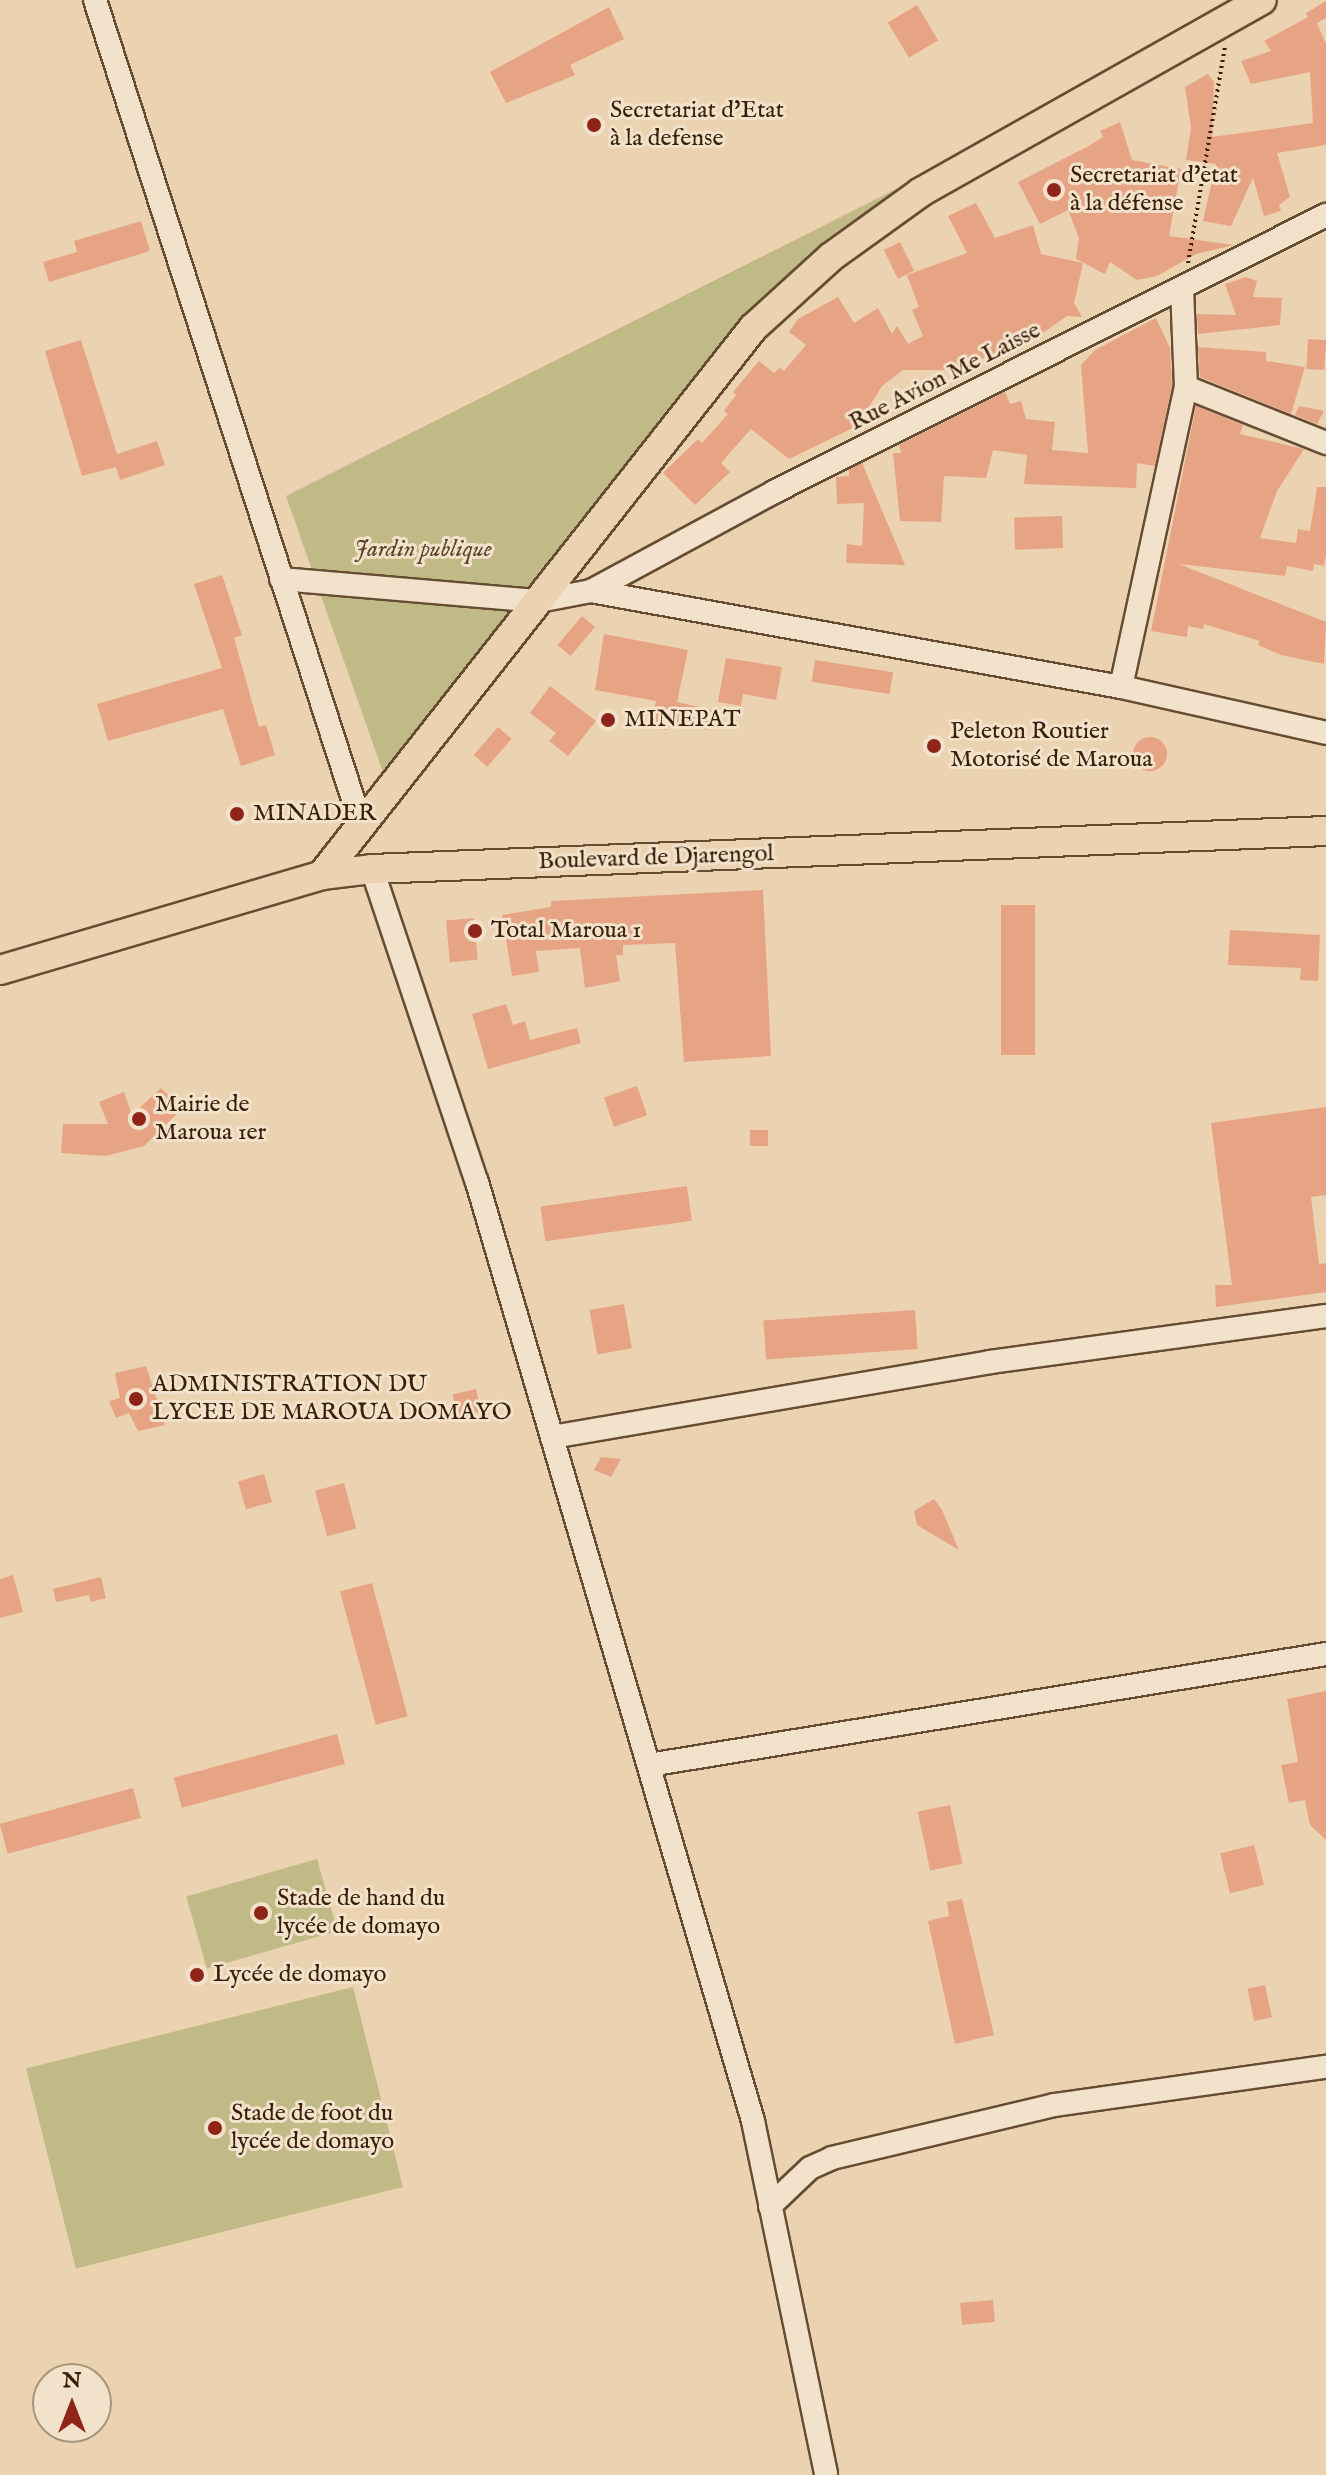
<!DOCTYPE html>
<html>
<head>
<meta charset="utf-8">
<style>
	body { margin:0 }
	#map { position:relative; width:1326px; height:2475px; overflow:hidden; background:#ebd2b0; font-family:"IM FELL English",serif }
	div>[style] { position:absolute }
	.green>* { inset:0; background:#c0ba86; transform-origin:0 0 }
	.building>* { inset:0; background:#e7a485; transform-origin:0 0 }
	.round { border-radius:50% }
	.path>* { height:4px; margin-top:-2px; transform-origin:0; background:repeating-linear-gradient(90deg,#391f08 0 2px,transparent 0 6px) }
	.roads { filter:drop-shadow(2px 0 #664c32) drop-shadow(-2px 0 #664c32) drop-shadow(0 2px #664c32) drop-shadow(0 -2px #664c32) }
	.minor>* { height:22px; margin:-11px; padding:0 11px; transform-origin:11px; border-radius:11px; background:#f2e2cc }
	.major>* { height:28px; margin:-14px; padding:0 14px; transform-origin:14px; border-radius:14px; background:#ebd2b0 }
	.dots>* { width:22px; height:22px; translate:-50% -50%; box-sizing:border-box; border:4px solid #f2e2cc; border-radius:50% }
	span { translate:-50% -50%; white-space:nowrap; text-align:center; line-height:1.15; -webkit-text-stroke:6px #f2e2cc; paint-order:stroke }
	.poi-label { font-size:24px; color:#391f08 }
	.left { translate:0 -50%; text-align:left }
	.street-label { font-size:24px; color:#391f08 }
	.park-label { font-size:24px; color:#5b4628; font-style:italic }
	.north { position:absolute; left:32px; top:2363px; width:80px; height:80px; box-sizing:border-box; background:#f2e2cc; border:2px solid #a8947e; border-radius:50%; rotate:0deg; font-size:22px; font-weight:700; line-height:32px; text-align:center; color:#391f08 }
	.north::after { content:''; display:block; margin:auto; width:28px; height:36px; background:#8f2418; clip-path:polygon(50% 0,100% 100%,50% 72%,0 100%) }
</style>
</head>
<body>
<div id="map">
	<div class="green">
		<i style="clip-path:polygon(920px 177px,741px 322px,385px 778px,286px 496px)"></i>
		<i style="left:317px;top:1859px;width:75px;height:136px;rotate:74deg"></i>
		<i style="left:353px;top:1987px;width:206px;height:337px;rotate:76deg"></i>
	</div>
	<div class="building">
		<i style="clip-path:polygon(1326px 1px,1326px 18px,1317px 23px,1326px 44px,1326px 145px,1277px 153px,1290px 197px,1279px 205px,1281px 211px,1264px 216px,1253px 178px,1231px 226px,1203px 221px,1216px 164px,1186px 160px,1191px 128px,1185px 87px,1208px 74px,1214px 82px,1212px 137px,1313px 123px,1310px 72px,1251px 84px,1241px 61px,1271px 51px,1264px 41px,1308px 17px,1306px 13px)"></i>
		<i style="left:917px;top:5px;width:41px;height:34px;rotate:59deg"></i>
		<i style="clip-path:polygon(609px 7px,624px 39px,570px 65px,575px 75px,506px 103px,490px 72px)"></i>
		<i style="clip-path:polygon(1120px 122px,1132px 160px,1181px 169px,1169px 236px,1234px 245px,1196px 254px,1157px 276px,1137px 280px,1110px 262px,1105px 274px,1076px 259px,1079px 238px,1068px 210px,1040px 224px,1018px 182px,1087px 147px,1103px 137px,1100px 131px)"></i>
		<i style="clip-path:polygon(976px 203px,995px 238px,1033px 225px,1041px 254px,1083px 263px,1074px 303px,1082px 317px,1067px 316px,1044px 332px,954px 370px,903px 370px,882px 386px,857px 426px,789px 459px,751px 429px,721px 463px,730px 472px,695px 505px,663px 473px,698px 439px,702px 443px,728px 414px,724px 411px,736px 395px,733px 392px,759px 361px,774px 373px,780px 368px,784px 371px,806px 345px,789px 332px,798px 319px,838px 297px,854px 323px,878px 308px,892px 334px,897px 326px,908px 344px,923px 336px,912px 310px,919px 307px,907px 275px,967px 253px,948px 216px)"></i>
		<i style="clip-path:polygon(141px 221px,150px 251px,49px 282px,43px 262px,77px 252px,74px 241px)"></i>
		<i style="left:900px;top:242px;width:32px;height:18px;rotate:64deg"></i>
		<i style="clip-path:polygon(1246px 277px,1257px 281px,1253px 297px,1282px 298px,1280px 325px,1198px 334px,1197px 314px,1236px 315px,1225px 284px)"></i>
		<i style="clip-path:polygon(1156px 318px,1170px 348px,1172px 386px,1155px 466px,1137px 463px,1136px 488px,1024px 484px,1027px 455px,993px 450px,986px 478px,944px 476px,941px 522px,900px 521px,893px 453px,901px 453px,899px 445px,1005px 392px,1010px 404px,1021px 401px,1026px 419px,1055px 422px,1052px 450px,1088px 453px,1081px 365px,1095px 350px)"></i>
		<i style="left:1308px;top:339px;width:18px;height:30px;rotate:3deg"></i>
		<i style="clip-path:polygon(81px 340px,117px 454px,157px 441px,165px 465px,120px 480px,116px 467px,82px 476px,45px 351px)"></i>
		<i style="clip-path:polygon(1198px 347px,1266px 352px,1266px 361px,1305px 367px,1291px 414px,1200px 377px)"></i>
		<i style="clip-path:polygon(1196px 406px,1243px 425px,1240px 434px,1304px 449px,1277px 491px,1260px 538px,1296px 543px,1298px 529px,1310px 531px,1317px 487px,1326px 487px,1326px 554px,1324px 566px,1314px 564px,1313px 571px,1287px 566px,1285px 576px,1179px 564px,1326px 622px,1324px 664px,1281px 655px,1258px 645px,1260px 641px,1204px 624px,1203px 629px,1188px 626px,1187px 637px,1151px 631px)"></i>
		<i style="clip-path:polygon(1299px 406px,1324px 411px,1317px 424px,1295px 415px)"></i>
		<i style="clip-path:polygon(862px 463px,865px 470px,905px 565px,846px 563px,847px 544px,862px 546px,864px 503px,837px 504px,836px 477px,849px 476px,849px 470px)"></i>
		<i style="left:1062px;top:516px;width:32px;height:48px;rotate:88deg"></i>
		<i style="clip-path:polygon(222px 575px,242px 635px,234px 638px,259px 727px,266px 725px,275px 755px,241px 766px,223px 709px,108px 741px,97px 704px,222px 668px,194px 584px)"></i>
		<i style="left:582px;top:616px;width:17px;height:38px;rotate:40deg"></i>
		<i style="clip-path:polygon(604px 634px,688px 650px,677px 702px,713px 710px,709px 730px,673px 722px,666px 730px,651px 727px,656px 701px,595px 690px)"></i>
		<i style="clip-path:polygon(726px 658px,782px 667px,776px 700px,743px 694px,741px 706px,718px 702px)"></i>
		<i style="left:815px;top:660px;width:79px;height:22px;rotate:9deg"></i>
		<i style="clip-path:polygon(550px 686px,596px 721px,568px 756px,549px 741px,556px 733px,530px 713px)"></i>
		<i style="left:498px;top:727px;width:18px;height:37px;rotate:41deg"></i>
		<i class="round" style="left:1133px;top:737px;width:34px;height:34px"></i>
		<i style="clip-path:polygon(763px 890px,771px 1056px,684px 1062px,675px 943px,623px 945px,623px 955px,616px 955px,620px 981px,585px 988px,580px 948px,536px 951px,539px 972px,512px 976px,502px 915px,551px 907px,551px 901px)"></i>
		<i style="left:1001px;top:905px;width:34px;height:150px"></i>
		<i style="left:474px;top:918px;width:42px;height:28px;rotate:85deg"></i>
		<i style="clip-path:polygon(1230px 930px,1320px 935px,1318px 981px,1300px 980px,1301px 968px,1228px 965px)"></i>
		<i style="clip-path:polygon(506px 1004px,513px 1025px,525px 1021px,530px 1040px,577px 1028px,581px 1043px,488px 1069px,472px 1014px)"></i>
		<i style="left:637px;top:1086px;width:31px;height:35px;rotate:71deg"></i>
		<i style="clip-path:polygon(161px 1088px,182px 1109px,144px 1146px,106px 1156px,61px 1153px,63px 1124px,108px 1124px,99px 1102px,124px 1092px,132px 1115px)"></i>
		<i style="clip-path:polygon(1326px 1107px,1326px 1195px,1311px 1197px,1319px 1264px,1326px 1263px,1326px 1292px,1216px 1307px,1215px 1285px,1232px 1285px,1211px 1123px)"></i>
		<i style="left:768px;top:1130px;width:16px;height:18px;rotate:90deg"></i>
		<i style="left:687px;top:1186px;width:35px;height:148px;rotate:82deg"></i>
		<i style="left:624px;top:1304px;width:45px;height:35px;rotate:80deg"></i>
		<i style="left:915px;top:1310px;width:39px;height:152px;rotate:86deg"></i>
		<i style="clip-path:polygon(146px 1366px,165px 1425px,138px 1431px,129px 1413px,116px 1418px,109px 1401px,120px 1398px,115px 1373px)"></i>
		<i style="left:476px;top:1389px;width:23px;height:24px;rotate:77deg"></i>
		<i style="clip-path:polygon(601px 1457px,621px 1459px,611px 1477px,594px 1470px)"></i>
		<i style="left:264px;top:1474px;width:29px;height:27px;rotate:74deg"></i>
		<i style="left:344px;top:1483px;width:47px;height:30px;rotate:75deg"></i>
		<i style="clip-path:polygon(934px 1499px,942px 1510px,959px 1550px,917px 1525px,914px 1511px)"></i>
		<i style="clip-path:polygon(13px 1575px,23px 1612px,0 1618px,0 1579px)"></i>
		<i style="clip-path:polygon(101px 1577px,106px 1598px,91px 1602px,89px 1595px,56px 1602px,53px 1589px)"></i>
		<i style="left:372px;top:1583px;width:138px;height:33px;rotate:75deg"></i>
		<i style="clip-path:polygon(1326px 1691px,1326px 1840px,1310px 1825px,1305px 1800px,1289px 1803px,1281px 1765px,1298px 1762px,1287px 1699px)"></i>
		<i style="left:337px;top:1734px;width:31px;height:169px;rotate:75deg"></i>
		<i style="left:133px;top:1788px;width:31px;height:138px;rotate:75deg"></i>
		<i style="left:950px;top:1805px;width:60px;height:33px;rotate:78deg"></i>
		<i style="left:1254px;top:1845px;width:41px;height:35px;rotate:76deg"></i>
		<i style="clip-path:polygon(962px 1899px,994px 2035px,955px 2044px,928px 1921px,949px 1916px,947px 1902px)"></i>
		<i style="left:1265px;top:1985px;width:33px;height:18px;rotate:78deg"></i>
		<i style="left:993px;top:2300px;width:22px;height:33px;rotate:85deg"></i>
	</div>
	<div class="path">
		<i style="left:1188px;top:263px;width:219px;rotate:-80.3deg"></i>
	</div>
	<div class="roads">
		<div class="minor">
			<i style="left:95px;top:0;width:863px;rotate:72.11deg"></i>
			<i style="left:1186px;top:387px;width:151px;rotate:21.8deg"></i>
			<i style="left:281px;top:579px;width:259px;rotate:4.9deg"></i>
			<i style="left:539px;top:601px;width:53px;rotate:-10.9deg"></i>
			<i style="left:591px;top:591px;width:539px;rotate:10.27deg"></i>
			<i style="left:1121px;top:687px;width:210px;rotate:12.6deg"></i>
			<i style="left:591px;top:591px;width:208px;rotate:-28.4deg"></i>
			<i style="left:774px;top:492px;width:618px;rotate:-26.65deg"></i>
			<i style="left:1121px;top:687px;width:307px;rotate:-77.8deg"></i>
			<i style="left:1186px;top:387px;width:98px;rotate:-92.3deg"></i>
			<i style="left:372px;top:869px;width:330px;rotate:71.5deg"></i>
			<i style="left:477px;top:1182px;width:979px;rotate:73.62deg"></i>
			<i style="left:753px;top:2121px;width:361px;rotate:78.3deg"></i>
			<i style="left:552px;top:1437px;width:444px;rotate:-9.7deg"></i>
			<i style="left:990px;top:1362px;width:339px;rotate:-7.8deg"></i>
			<i style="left:649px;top:1765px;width:686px;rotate:-9.31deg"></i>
			<i style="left:770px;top:2206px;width:55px;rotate:-43.5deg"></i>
			<i style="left:810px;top:2168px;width:24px;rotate:-24deg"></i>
			<i style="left:832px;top:2158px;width:228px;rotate:-13.4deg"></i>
			<i style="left:1054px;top:2105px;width:275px;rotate:-8deg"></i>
		</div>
		<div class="major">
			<i style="left:322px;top:875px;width:696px;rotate:-51.76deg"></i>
			<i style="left:753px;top:328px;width:105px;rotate:-42.3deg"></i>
			<i style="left:831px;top:257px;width:111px;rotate:-35.8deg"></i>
			<i style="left:921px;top:192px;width:391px;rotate:-29.4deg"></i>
			<i style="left:0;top:970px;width:336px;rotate:-16.4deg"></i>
			<i style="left:322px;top:875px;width:50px;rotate:-6.8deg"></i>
			<i style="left:372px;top:869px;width:955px;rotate:-2.28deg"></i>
		</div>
	</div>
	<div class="dots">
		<i style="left:594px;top:125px;background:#8f2418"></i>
		<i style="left:1054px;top:190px;background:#8f2418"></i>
		<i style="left:608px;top:720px;background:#8f2418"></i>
		<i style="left:934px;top:746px;background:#8f2418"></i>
		<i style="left:237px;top:814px;background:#8f2418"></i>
		<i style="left:475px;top:931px;background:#8f2418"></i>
		<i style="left:139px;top:1119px;background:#8f2418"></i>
		<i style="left:136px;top:1399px;background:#8f2418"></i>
		<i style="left:261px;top:1913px;background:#8f2418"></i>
		<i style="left:197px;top:1975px;background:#8f2418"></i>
		<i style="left:215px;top:2128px;background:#8f2418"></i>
	</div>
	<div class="poi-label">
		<span class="left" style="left:610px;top:125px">Secretariat d'Etat<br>à la defense</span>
		<span class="left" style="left:1070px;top:190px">Secretariat d'etat<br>à la défense</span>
		<span class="left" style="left:624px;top:720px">MINEPAT</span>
		<span class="left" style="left:950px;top:746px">Peleton Routier<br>Motorisé de Maroua</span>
		<span class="left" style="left:253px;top:814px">MINADER</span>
		<span class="left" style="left:491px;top:931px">Total Maroua 1</span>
		<span class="left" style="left:155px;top:1119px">Mairie de<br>Maroua 1er</span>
		<span class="left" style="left:152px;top:1399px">ADMINISTRATION DU<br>LYCEE DE MAROUA DOMAYO</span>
		<span class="left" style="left:277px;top:1913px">Stade de hand du<br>lycée de domayo</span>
		<span class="left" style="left:213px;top:1975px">Lycée de domayo</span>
		<span class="left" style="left:231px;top:2128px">Stade de foot du<br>lycée de domayo</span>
	</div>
	<div class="street-label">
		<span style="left:945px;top:377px;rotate:-27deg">Rue Avion Me Laisse</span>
		<span style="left:656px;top:858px;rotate:-2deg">Boulevard de Djarengol</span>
	</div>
	<div class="park-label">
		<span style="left:423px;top:550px">Jardin publique</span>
	</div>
	<div class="north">N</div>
</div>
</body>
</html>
